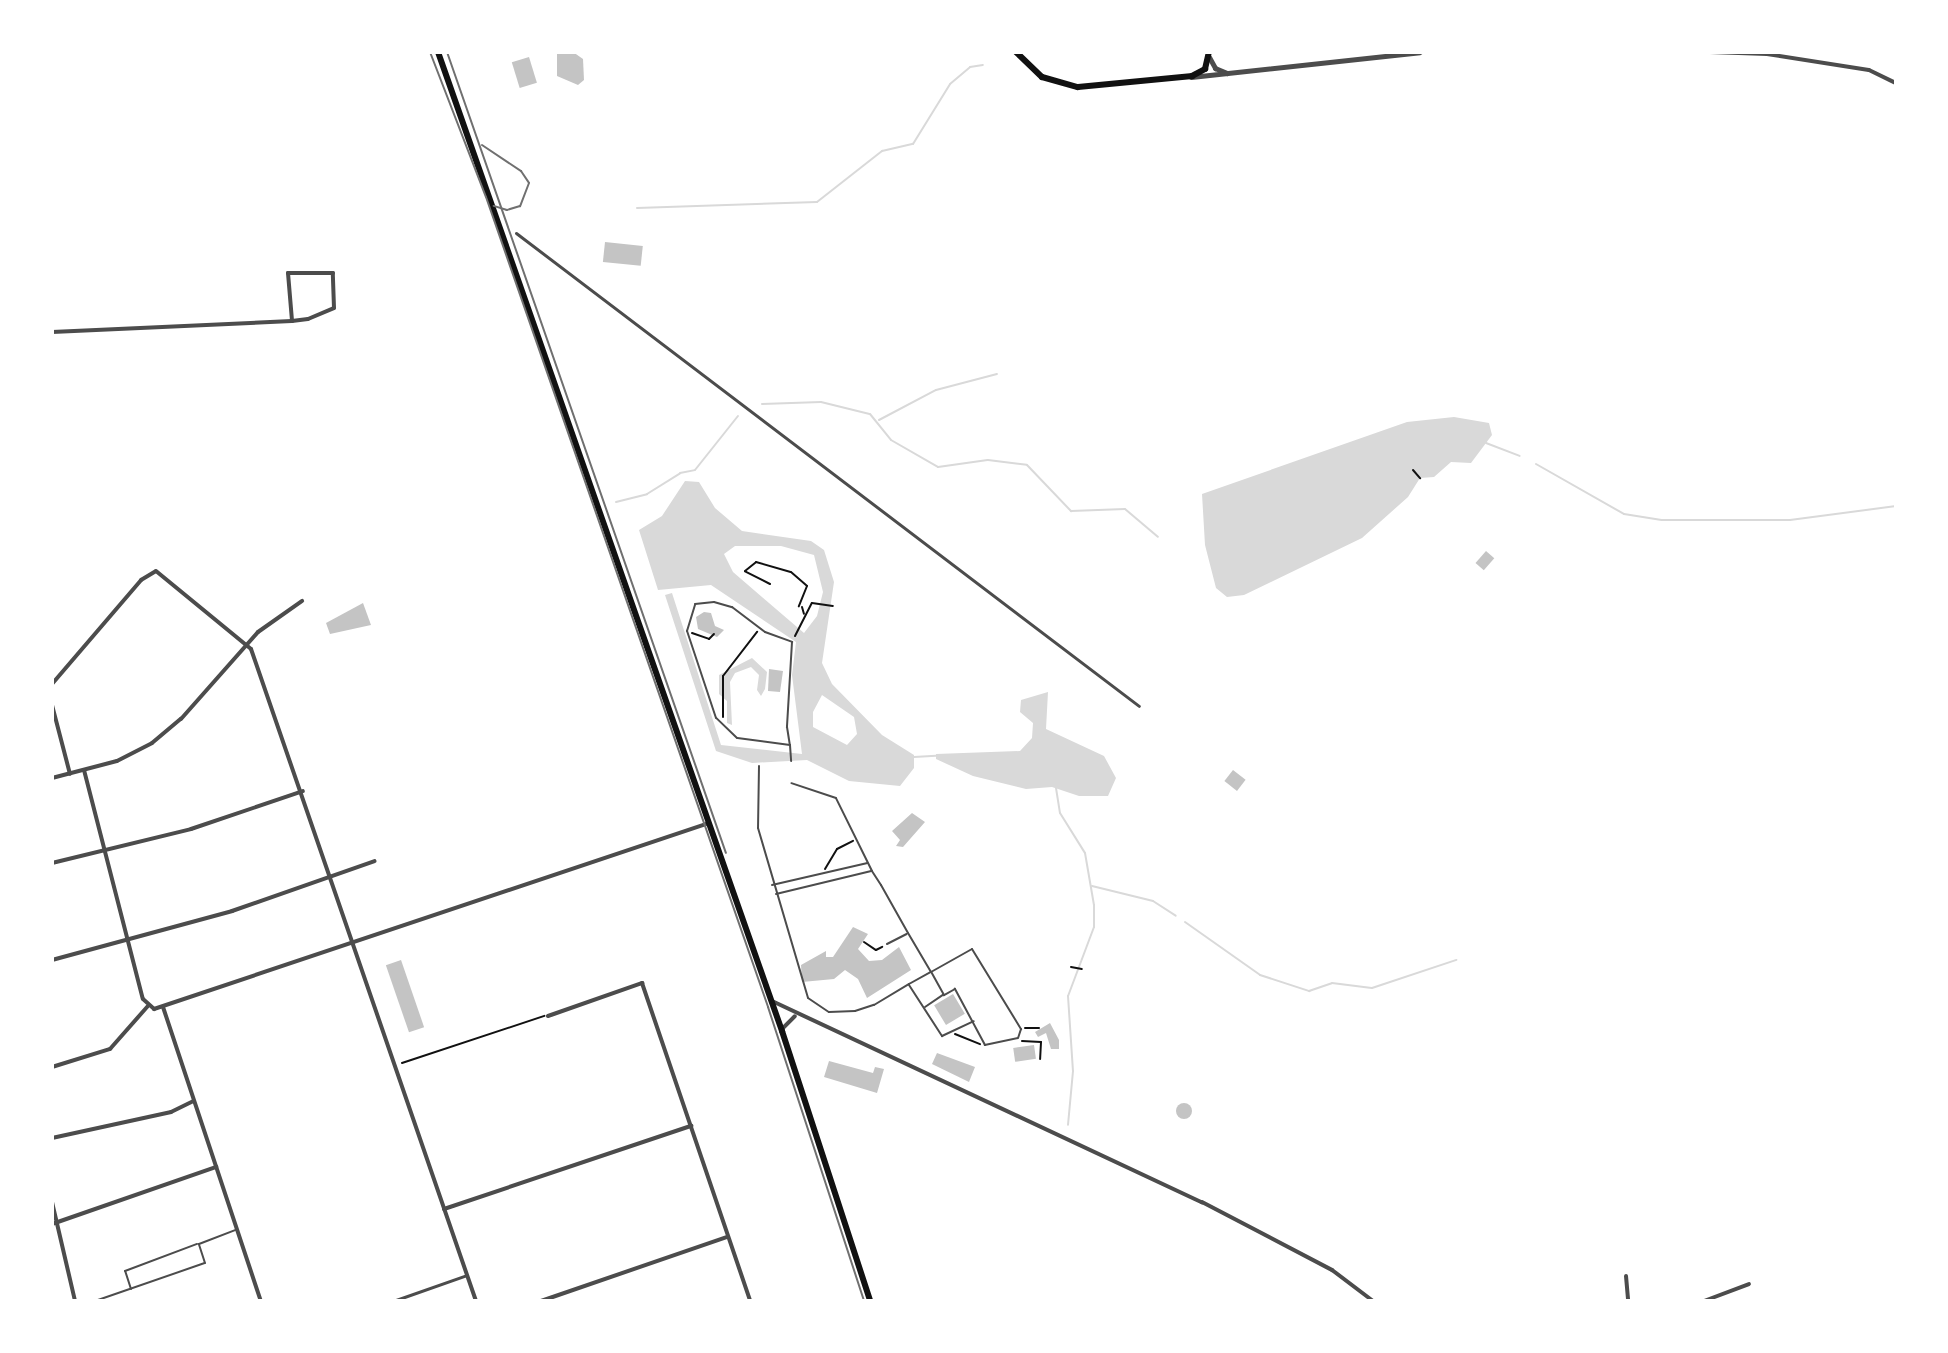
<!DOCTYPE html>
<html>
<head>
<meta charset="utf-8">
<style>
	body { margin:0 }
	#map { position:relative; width:1948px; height:1353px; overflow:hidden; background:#fff; font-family:Barlow,sans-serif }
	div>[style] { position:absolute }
	.water>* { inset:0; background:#d9d9d9 }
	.stream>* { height:2px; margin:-1px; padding:0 1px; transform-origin:1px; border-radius:1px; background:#d9d9d9 }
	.building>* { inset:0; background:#c4c4c4; transform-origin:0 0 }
	.round { border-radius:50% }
	.path>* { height:2px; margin:-1px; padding:0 1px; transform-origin:1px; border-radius:1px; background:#111 }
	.service>* { height:2px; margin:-1px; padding:0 1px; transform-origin:1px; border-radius:1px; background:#4c4c4c }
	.pedestrian>* { height:3px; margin:-1.5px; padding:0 1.5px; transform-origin:1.5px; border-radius:1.5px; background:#4c4c4c }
	.minor>* { height:4px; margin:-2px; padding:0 2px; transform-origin:2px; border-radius:2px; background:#4c4c4c }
	.tertiary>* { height:5px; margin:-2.5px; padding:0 2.5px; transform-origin:2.5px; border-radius:2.5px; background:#4c4c4c }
	.secondary>* { height:6px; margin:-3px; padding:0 3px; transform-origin:3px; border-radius:3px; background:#111 }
	.tram>* { height:2px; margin:-1px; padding:0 1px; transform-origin:1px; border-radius:1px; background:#707070 }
	span { translate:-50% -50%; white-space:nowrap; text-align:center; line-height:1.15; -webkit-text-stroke:6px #fff; paint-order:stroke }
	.frame { position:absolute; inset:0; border:54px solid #fff; pointer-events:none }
</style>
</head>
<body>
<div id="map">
	<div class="water">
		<i style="clip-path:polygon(1454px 417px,1489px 423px,1492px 435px,1471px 463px,1451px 462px,1434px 477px,1420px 478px,1408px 497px,1362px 538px,1244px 595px,1227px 597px,1216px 588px,1205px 545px,1202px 494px,1407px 422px)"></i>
		<i style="clip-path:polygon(evenodd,685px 481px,699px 482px,715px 508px,742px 531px,811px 541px,824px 550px,834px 582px,822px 663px,832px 684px,882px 735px,914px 755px,914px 768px,900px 786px,849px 781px,807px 760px,752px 763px,716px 751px,665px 595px,672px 593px,721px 745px,802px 754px,792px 675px,796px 642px,711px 585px,658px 590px,639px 530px,662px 516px,685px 481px,735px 546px,781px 546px,814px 555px,823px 592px,817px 616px,804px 633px,733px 572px,724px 554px,735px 546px,685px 481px,822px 695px,854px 717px,857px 734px,847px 745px,813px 727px,813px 712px,822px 695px)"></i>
		<i style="clip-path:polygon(752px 658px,767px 672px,765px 689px,761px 696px,757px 690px,759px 675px,751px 667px,735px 673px,730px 682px,732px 725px,727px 723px,727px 701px,719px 694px,719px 675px)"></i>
		<i style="clip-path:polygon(1048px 692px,1046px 729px,1104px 756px,1116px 778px,1108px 796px,1079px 796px,1052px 787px,1026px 789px,973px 776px,936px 759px,936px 754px,1020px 751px,1032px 738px,1033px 723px,1020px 712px,1021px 700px)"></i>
	</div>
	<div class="stream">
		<i style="left:637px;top:208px;width:180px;rotate:-1.9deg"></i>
		<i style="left:817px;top:202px;width:83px;rotate:-38.1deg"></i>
		<i style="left:882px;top:151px;width:32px;rotate:-13deg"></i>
		<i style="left:913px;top:144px;width:70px;rotate:-58.3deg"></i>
		<i style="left:950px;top:84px;width:26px;rotate:-40deg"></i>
		<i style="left:970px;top:67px;width:13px;rotate:-9deg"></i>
		<i style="left:762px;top:404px;width:59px;rotate:-1.9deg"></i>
		<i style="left:821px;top:402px;width:50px;rotate:13.8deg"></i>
		<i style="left:870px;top:414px;width:33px;rotate:51deg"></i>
		<i style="left:891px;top:440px;width:54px;rotate:29.9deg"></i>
		<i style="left:938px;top:467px;width:50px;rotate:-8deg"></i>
		<i style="left:988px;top:460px;width:39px;rotate:7deg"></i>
		<i style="left:1027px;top:465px;width:64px;rotate:46.3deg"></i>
		<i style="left:1071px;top:511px;width:54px;rotate:-2.1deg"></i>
		<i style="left:1125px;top:509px;width:43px;rotate:40.3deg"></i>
		<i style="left:879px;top:420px;width:64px;rotate:-27.8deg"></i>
		<i style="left:936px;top:390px;width:63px;rotate:-14.7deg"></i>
		<i style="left:1486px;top:443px;width:36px;rotate:21deg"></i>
		<i style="left:1536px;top:464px;width:101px;rotate:29.6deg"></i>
		<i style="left:1624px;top:514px;width:38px;rotate:9deg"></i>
		<i style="left:1662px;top:520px;width:128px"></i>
		<i style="left:1790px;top:520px;width:107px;rotate:-7.5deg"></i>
		<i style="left:616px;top:502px;width:32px;rotate:-14deg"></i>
		<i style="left:647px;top:494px;width:39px;rotate:-32deg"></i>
		<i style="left:680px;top:473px;width:15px;rotate:-11deg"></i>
		<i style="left:695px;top:470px;width:69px;rotate:-51.5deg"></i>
		<i style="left:914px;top:757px;width:22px;rotate:-3deg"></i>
		<i style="left:1056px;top:788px;width:25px;rotate:81deg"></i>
		<i style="left:1060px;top:813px;width:47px;rotate:58deg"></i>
		<i style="left:1085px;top:853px;width:53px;rotate:80.2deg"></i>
		<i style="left:1094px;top:905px;width:22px;rotate:90deg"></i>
		<i style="left:1094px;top:927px;width:74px;rotate:110.6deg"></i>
		<i style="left:1068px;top:996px;width:75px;rotate:86.2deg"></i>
		<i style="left:1073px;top:1071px;width:54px;rotate:95.3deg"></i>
		<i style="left:1092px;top:886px;width:63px;rotate:13.8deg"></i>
		<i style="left:1153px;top:901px;width:27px;rotate:33deg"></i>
		<i style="left:1185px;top:922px;width:92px;rotate:35.2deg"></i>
		<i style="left:1260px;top:975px;width:52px;rotate:18.1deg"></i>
		<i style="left:1309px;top:991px;width:24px;rotate:-19deg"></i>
		<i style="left:1332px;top:983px;width:40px;rotate:7.1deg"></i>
		<i style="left:1372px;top:988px;width:89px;rotate:-18.4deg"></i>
	</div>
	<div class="building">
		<i style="clip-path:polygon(557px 52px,573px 52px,583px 59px,584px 80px,578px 85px,557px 76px)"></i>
		<i style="left:529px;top:57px;width:27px;height:18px;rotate:73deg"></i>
		<i style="left:605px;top:242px;width:38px;height:20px;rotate:6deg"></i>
		<i style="left:1486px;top:551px;width:11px;height:16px;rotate:41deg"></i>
		<i style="clip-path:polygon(363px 603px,371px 625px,330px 634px,326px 623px)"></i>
		<i style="clip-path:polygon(704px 612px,711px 613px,715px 626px,724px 630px,717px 637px,698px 629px,696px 617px)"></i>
		<i style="clip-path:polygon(769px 669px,783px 671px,780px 692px,768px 691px)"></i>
		<i style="left:1233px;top:770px;width:16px;height:14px;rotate:38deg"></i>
		<i style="clip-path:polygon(912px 813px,925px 822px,903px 847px,896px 846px,900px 840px,892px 831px)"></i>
		<i style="clip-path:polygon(853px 927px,868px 934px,858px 949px,869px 961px,882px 960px,899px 947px,911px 970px,867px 998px,858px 979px,845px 970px,834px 979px,802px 982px,801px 965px,826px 951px,826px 957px,833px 957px)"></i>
		<i style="left:401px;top:960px;width:71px;height:16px;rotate:71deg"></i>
		<i style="left:953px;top:994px;width:23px;height:22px;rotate:59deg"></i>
		<i style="clip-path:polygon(1050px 1023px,1059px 1040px,1059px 1049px,1051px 1049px,1046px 1033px,1038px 1037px,1035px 1032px)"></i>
		<i style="left:1034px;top:1045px;width:14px;height:21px;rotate:82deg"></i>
		<i style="clip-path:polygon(937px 1053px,975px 1067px,969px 1082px,932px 1064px)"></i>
		<i style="clip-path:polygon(829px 1061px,873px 1073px,875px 1067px,884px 1069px,877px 1093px,824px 1077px)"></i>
		<i class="round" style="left:1176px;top:1103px;width:16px;height:16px"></i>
	</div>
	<div class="path">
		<i style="left:1413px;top:470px;width:11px;rotate:49deg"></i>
		<i style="left:770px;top:584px;width:28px;rotate:-153deg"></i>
		<i style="left:745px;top:571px;width:14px;rotate:-39deg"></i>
		<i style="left:756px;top:562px;width:36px;rotate:16deg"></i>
		<i style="left:791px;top:572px;width:21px;rotate:41deg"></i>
		<i style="left:807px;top:586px;width:22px;rotate:112deg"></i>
		<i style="left:802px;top:607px;width:7px;rotate:74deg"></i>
		<i style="left:692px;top:633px;width:18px;rotate:19deg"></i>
		<i style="left:709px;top:639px;width:7px;rotate:-45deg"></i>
		<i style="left:795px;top:636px;width:37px;rotate:-63deg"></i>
		<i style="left:812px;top:603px;width:21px;rotate:8deg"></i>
		<i style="left:723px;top:717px;width:41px;rotate:-90deg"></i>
		<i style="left:723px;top:676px;width:56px;rotate:-52.3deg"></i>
		<i style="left:825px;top:869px;width:23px;rotate:-59deg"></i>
		<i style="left:837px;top:849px;width:18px;rotate:-27deg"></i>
		<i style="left:864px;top:942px;width:14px;rotate:34deg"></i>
		<i style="left:876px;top:950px;width:7px;rotate:-27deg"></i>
		<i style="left:1071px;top:967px;width:11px;rotate:10deg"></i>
		<i style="left:1025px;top:1028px;width:14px"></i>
		<i style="left:955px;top:1034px;width:27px;rotate:22deg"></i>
		<i style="left:1022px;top:1041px;width:19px;rotate:3deg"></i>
		<i style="left:1041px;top:1042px;width:17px;rotate:93deg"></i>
		<i style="left:402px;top:1063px;width:150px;rotate:-18.3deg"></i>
	</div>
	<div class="service">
		<i style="left:790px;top:745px;width:53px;rotate:-172.5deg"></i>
		<i style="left:737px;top:738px;width:29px;rotate:-136deg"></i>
		<i style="left:716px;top:718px;width:92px;rotate:-108.4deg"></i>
		<i style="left:687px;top:631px;width:28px;rotate:-73deg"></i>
		<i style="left:695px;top:604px;width:19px;rotate:-6deg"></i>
		<i style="left:714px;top:602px;width:19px;rotate:16deg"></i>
		<i style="left:732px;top:607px;width:41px;rotate:37.1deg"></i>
		<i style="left:765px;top:632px;width:29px;rotate:20deg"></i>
		<i style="left:792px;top:642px;width:85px;rotate:93.4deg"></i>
		<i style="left:787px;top:727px;width:18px;rotate:81deg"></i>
		<i style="left:790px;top:745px;width:16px;rotate:86deg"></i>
		<i style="left:759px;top:766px;width:62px;rotate:90.9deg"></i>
		<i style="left:758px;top:828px;width:177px;rotate:73.6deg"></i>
		<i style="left:808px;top:998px;width:25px;rotate:34deg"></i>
		<i style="left:829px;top:1012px;width:26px;rotate:-2deg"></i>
		<i style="left:855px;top:1011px;width:20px;rotate:-18deg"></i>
		<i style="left:874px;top:1005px;width:41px;rotate:-31deg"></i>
		<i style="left:909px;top:984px;width:25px;rotate:-29deg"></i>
		<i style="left:931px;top:972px;width:47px;rotate:-29.3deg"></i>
		<i style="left:972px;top:949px;width:94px;rotate:58.5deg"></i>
		<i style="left:1021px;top:1029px;width:9px;rotate:108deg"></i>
		<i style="left:1018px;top:1038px;width:34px;rotate:168deg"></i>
		<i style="left:985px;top:1045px;width:64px;rotate:-118.2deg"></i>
		<i style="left:955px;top:989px;width:13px;rotate:151deg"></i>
		<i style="left:944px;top:995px;width:26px;rotate:-119deg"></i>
		<i style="left:931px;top:972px;width:45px;rotate:-120.5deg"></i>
		<i style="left:908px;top:933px;width:55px;rotate:-119.4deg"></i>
		<i style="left:881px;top:885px;width:17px;rotate:-123deg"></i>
		<i style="left:872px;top:871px;width:81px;rotate:-116.3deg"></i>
		<i style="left:836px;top:798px;width:47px;rotate:-161.6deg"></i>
		<i style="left:772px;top:885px;width:98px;rotate:-13deg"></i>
		<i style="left:776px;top:894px;width:98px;rotate:-13.6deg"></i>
		<i style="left:887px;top:944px;width:22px;rotate:-27deg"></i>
		<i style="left:909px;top:985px;width:61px;rotate:57.1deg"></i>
		<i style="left:942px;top:1036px;width:35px;rotate:-25deg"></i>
		<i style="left:925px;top:1007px;width:22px;rotate:-34deg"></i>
		<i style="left:131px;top:1289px;width:19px;rotate:-108deg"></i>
		<i style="left:125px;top:1271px;width:77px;rotate:-20.6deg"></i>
		<i style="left:95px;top:1301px;width:116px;rotate:-19.1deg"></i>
		<i style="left:205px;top:1263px;width:20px;rotate:-108deg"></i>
		<i style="left:199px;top:1244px;width:40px;rotate:-21deg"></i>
	</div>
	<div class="pedestrian">
		<i style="left:516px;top:233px;width:782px;rotate:37.21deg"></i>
		<i style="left:393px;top:1301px;width:78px;rotate:-19.4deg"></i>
	</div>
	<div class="minor">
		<i style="left:1710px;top:52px;width:57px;rotate:2deg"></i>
		<i style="left:1767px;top:54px;width:103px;rotate:8.9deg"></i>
		<i style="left:1869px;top:70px;width:30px;rotate:26deg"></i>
		<i style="left:52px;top:332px;width:240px;rotate:-2.6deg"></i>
		<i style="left:292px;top:321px;width:16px;rotate:-7deg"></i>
		<i style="left:308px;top:319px;width:28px;rotate:-23deg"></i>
		<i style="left:334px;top:308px;width:35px;rotate:-92deg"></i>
		<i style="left:333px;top:273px;width:45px;rotate:180deg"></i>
		<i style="left:288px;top:273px;width:48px;rotate:85.2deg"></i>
		<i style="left:52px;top:684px;width:137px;rotate:-49.4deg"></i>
		<i style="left:141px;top:580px;width:17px;rotate:-31deg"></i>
		<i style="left:156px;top:571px;width:123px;rotate:39.4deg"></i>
		<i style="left:251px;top:649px;width:690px;rotate:70.96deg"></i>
		<i style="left:52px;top:705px;width:71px;rotate:75.4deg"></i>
		<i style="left:84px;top:770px;width:236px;rotate:75.6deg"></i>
		<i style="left:143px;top:999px;width:15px;rotate:42deg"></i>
		<i style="left:154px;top:1009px;width:585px;rotate:-18.53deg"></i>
		<i style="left:52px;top:778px;width:67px;rotate:-14.7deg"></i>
		<i style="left:117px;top:761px;width:39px;rotate:-27deg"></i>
		<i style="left:152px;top:743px;width:38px;rotate:-40deg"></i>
		<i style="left:181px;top:719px;width:116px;rotate:-48.5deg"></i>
		<i style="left:258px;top:632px;width:54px;rotate:-35.2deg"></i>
		<i style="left:52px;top:863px;width:143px;rotate:-13.7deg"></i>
		<i style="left:191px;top:829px;width:118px;rotate:-18.7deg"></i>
		<i style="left:52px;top:960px;width:187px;rotate:-15.2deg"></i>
		<i style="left:232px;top:911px;width:151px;rotate:-19.3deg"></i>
		<i style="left:772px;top:1001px;width:475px;rotate:25.1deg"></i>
		<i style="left:1202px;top:1202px;width:147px;rotate:27.6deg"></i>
		<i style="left:1332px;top:1270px;width:51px;rotate:37.1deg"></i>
		<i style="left:163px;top:1007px;width:310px;rotate:71.6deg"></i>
		<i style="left:548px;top:1016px;width:100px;rotate:-19.3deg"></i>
		<i style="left:642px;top:983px;width:336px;rotate:71.2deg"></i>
		<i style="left:782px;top:1029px;width:18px;rotate:-45deg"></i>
		<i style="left:52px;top:1067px;width:61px;rotate:-17.2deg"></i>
		<i style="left:110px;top:1049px;width:56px;rotate:-48.6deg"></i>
		<i style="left:52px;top:1138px;width:122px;rotate:-12.3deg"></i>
		<i style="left:171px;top:1112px;width:25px;rotate:-26deg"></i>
		<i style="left:52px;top:1202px;width:102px;rotate:76.9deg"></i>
		<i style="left:444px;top:1209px;width:261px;rotate:-18.6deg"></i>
		<i style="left:52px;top:1224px;width:174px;rotate:-19.2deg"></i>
		<i style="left:1626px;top:1276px;width:25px;rotate:85deg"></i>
		<i style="left:541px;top:1301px;width:197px;rotate:-19deg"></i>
		<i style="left:1704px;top:1301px;width:48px;rotate:-20.7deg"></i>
	</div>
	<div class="tertiary">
		<i style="left:1209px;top:57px;width:13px;rotate:61deg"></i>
		<i style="left:1215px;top:68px;width:13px;rotate:23deg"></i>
		<i style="left:1191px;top:77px;width:230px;rotate:-6.2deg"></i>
	</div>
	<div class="secondary">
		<i style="left:438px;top:52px;width:1038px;rotate:70.64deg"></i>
		<i style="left:782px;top:1031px;width:284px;rotate:71.9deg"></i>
		<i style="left:1016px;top:52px;width:36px;rotate:44deg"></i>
		<i style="left:1042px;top:77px;width:37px;rotate:16deg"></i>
		<i style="left:1078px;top:87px;width:115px;rotate:-5.5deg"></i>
		<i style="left:1192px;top:76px;width:15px;rotate:-28deg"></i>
		<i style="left:1205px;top:69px;width:17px;rotate:-77deg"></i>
	</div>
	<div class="tram">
		<i style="left:430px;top:52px;width:155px;rotate:68.9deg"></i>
		<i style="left:486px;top:197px;width:858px;rotate:70.8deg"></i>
		<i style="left:768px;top:1007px;width:309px;rotate:71.9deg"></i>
		<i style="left:447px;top:52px;width:848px;rotate:70.8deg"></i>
		<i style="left:482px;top:145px;width:47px;rotate:33.7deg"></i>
		<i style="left:521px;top:171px;width:14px;rotate:56deg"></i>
		<i style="left:529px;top:183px;width:25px;rotate:111deg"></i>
		<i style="left:520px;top:206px;width:14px;rotate:163deg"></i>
		<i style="left:507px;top:210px;width:14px;rotate:-163deg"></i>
	</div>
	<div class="frame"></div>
</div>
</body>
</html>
